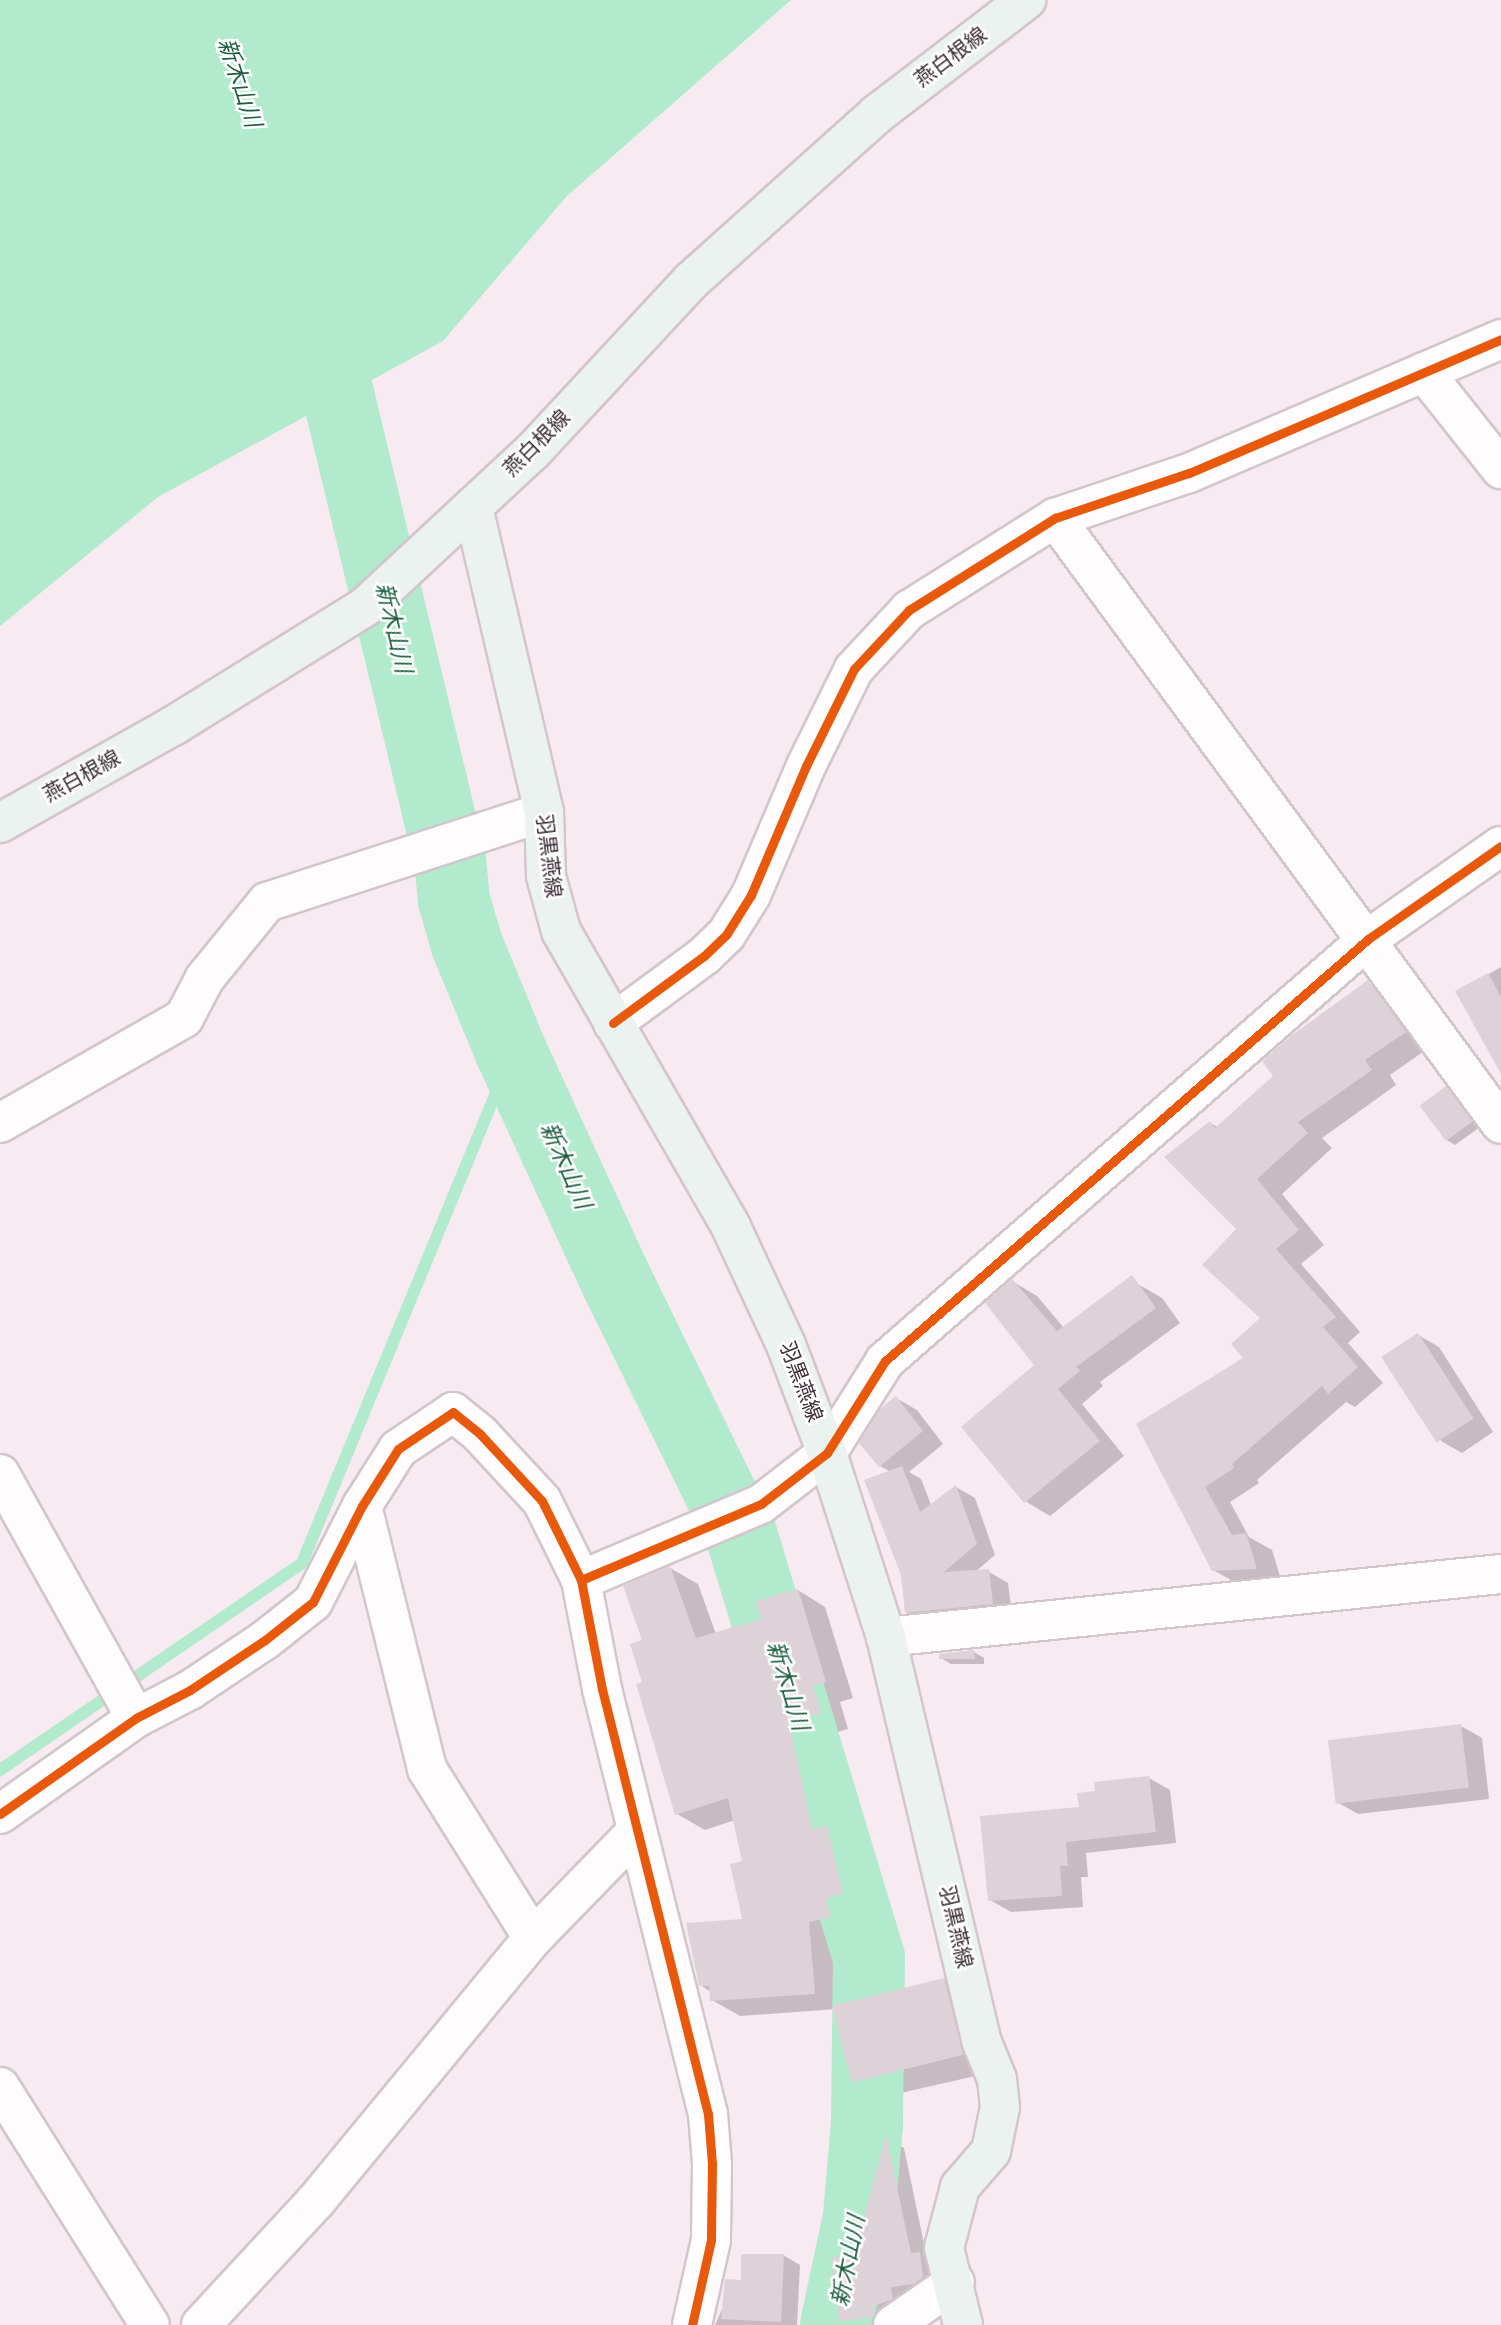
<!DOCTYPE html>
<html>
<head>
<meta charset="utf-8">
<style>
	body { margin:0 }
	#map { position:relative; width:1501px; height:2325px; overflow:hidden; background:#f7eaf1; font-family:"Varela Round","Noto Sans JP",sans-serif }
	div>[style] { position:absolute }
	.water>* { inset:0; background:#b1eacd }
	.shadow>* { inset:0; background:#0003 }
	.stream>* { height:12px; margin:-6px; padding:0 6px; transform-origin:6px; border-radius:6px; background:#b1eacd }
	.river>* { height:72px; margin:-36px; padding:0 36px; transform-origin:36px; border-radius:36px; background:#b1eacd }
	.building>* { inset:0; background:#ded2d9; transform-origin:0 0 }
	.roads { filter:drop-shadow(2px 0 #d2c5cc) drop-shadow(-2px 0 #d2c5cc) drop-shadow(0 2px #d2c5cc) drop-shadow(0 -2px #d2c5cc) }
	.minor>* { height:38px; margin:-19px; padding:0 19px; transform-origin:19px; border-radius:19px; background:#fefcfd }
	.major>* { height:38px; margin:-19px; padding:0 19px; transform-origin:19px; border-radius:19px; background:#ecf2ef }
	.cycleway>* { height:9px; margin:-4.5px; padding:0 4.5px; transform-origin:4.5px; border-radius:4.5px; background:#e8590c }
	span { translate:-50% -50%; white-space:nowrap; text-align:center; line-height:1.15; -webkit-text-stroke:5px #fff; paint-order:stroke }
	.street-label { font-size:21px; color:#3c2e37 }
	.water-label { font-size:23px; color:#1c5d42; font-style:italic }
</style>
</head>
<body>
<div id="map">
	<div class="water">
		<i style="clip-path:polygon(0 0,791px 0,566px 197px,443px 341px,158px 497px,0 626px)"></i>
	</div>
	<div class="shadow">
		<i style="clip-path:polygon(1501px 967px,1501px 1070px,1457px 992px)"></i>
		<i style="clip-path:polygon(1368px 983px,1394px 997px,1430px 1047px,1390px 1075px,1396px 1085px,1322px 1138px,1332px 1148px,1282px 1194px,1324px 1245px,1301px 1264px,1360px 1332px,1348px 1343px,1383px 1383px,1355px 1407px,1346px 1402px,1257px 1480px,1259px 1483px,1230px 1502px,1249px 1537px,1272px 1550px,1282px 1583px,1240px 1585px,1213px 1570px,1138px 1424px,1245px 1358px,1263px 1318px,1210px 1123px,1218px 1127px,1275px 1076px)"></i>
		<i style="clip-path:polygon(1446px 1088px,1456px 1094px,1480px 1127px,1455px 1145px,1445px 1139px)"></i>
		<i style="clip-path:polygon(1012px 1281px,1037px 1296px,1064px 1328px,1136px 1283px,1162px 1298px,1180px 1323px,1100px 1382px,1103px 1386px,1082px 1404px,1124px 1456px,1050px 1516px,1025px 1501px,1036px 1365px)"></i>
		<i style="clip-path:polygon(1418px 1335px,1439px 1347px,1493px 1432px,1462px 1453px,1441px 1441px)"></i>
		<i style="clip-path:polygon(896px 1398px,917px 1410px,943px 1444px,909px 1472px,921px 1479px,931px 1505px,956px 1487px,975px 1498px,995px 1555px,975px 1572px,989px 1572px,1008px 1583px,1012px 1614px,926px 1623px,907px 1612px,891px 1472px,880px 1466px)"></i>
		<i style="clip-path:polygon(670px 1568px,698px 1584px,716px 1634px,763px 1620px,798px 1590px,825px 1607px,853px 1698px,840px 1702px,848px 1729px,816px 1738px,837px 1833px,855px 1843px,870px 1910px,853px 1913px,858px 1932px,836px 1937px,842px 2003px,944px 1979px,974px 1997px,993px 2072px,896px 2094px,865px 2076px,837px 2009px,740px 2016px,712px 2000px,711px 1992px,700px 1985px,745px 1920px,744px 1862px,735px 1820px,705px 1830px,677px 1814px,644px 1684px,645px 1641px)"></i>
		<i style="clip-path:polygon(974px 1652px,984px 1658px,984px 1664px,951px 1664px,941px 1658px)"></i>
		<i style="clip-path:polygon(1461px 1726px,1482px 1738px,1489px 1799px,1358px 1814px,1337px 1802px)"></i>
		<i style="clip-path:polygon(1149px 1778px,1170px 1790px,1176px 1843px,1086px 1853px,1088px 1877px,1081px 1877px,1083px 1907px,1011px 1912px,990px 1900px,1097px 1792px)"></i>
		<i style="clip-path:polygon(888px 2138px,904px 2148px,927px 2258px,937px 2264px,941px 2288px,891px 2325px,841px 2325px,833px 2259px,855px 2257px)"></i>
		<i style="clip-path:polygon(783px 2255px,800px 2265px,797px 2325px,715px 2325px,723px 2307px,743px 2282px)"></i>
	</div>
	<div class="stream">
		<i style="left:0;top:1770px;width:366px;rotate:-34.4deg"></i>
		<i style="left:302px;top:1563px;width:551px;rotate:-67.58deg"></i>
	</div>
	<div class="river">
		<i style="left:309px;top:304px;width:95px;rotate:72.1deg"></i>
		<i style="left:338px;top:394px;width:479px;rotate:76.5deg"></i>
		<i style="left:450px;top:860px;width:40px;rotate:84.3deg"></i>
		<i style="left:454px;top:900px;width:47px;rotate:73.9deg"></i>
		<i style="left:467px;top:945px;width:118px;rotate:67.6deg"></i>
		<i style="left:512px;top:1054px;width:251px;rotate:65.3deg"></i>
		<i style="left:617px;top:1282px;width:284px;rotate:63.9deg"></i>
		<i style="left:742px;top:1537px;width:439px;rotate:73.2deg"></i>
		<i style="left:869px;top:1957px;width:166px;rotate:90.7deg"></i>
		<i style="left:867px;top:2123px;width:94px;rotate:94.9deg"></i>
		<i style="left:859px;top:2217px;width:110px;rotate:102deg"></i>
	</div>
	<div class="building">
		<i style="clip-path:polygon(1488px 973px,1501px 997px,1501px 1074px,1455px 991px)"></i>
		<i style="clip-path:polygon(1368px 980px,1406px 1032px,1365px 1060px,1372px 1070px,1298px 1122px,1308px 1133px,1257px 1179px,1299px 1230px,1276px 1249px,1336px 1317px,1323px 1327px,1358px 1367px,1328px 1394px,1322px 1386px,1232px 1464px,1234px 1468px,1205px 1487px,1232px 1535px,1246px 1533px,1257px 1569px,1212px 1571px,1136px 1424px,1243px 1358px,1231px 1344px,1260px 1318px,1202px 1265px,1236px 1229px,1164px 1157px,1210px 1121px,1215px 1128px,1273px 1076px,1262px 1061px,1291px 1036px)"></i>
		<i style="left:1446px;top:1086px;width:44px;height:33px;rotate:53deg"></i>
		<i style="clip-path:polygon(1132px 1275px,1156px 1308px,1076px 1367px,1080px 1371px,1058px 1389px,1100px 1441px,1024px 1503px,961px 1427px,1034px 1365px,985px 1303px,1012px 1279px,1057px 1331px)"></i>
		<i style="left:1418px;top:1333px;width:102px;height:44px;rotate:57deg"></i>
		<i style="clip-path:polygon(896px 1396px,923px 1431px,879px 1467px,859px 1443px,881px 1408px)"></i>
		<i style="clip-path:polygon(902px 1466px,920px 1512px,956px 1485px,977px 1544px,944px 1572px,989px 1569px,993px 1604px,905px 1613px,901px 1575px,864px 1480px)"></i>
		<i style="clip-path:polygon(670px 1566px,696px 1638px,761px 1619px,756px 1601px,798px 1589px,826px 1682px,813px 1686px,821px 1713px,789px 1723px,812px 1829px,827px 1826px,843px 1894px,826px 1898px,831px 1917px,809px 1922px,815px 1994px,710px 2001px,709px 1986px,699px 1986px,686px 1923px,742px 1919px,730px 1864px,742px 1861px,728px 1798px,675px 1815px,636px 1684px,642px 1682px,630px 1644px,642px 1640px,623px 1586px)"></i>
		<i style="clip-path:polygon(974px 1650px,975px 1659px,939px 1659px,939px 1654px)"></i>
		<i style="left:1461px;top:1724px;width:64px;height:134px;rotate:83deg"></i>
		<i style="clip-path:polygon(1149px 1776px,1156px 1832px,1066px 1842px,1068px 1866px,1060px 1866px,1062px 1896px,988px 1901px,980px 1816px,1079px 1807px,1077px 1793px,1095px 1791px,1094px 1782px)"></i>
		<i style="left:944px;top:1978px;width:79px;height:115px;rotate:76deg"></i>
		<i style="clip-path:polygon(886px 2135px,911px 2253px,920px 2252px,923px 2277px,914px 2284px,891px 2287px,893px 2299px,874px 2306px,873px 2317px,839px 2321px,832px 2258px,854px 2255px)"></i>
		<i style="clip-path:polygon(741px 2254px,784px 2254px,781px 2322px,721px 2319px,725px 2279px,741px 2280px)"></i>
	</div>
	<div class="roads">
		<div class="minor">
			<i style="left:1424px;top:372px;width:124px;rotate:51.6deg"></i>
			<i style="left:1055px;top:518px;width:752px;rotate:53.65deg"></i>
			<i style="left:613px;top:1023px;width:113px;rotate:-36.4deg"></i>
			<i style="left:704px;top:956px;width:30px;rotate:-44deg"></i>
			<i style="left:726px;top:935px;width:47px;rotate:-58deg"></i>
			<i style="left:751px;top:895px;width:140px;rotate:-66.9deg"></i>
			<i style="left:806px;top:766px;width:108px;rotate:-63.7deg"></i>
			<i style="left:854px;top:669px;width:81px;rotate:-47deg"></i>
			<i style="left:909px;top:610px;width:173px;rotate:-32.2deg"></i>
			<i style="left:1055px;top:518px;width:141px;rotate:-18.6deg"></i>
			<i style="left:1189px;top:473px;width:340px;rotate:-23.2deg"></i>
			<i style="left:0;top:1123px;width:212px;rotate:-29.7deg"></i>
			<i style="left:184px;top:1018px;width:45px;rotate:-62.3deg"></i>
			<i style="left:205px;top:978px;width:98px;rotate:-50.8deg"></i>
			<i style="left:267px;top:902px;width:291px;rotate:-18deg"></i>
			<i style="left:0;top:1474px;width:279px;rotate:60.9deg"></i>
			<i style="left:362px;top:1506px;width:271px;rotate:76.1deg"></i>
			<i style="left:427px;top:1769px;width:199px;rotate:57.9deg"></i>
			<i style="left:581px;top:1580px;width:195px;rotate:-22.9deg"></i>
			<i style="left:761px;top:1504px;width:83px;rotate:-37.7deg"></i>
			<i style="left:827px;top:1453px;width:109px;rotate:-57.8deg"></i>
			<i style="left:885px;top:1361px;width:641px;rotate:-41.14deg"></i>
			<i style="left:1368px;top:939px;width:162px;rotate:-35deg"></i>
			<i style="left:886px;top:1637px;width:618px;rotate:-5.85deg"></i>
			<i style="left:0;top:1814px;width:166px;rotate:-35.2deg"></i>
			<i style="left:136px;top:1718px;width:61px;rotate:-27.4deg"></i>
			<i style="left:190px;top:1690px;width:90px;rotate:-33.7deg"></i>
			<i style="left:265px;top:1640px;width:61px;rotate:-38.4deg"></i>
			<i style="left:313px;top:1602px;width:108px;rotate:-63deg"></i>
			<i style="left:362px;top:1506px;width:67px;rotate:-57.7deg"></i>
			<i style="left:398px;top:1449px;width:66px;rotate:-33.9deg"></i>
			<i style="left:453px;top:1412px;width:35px;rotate:39deg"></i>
			<i style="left:480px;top:1434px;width:91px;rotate:47.2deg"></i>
			<i style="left:542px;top:1501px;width:88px;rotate:63.7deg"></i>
			<i style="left:581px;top:1580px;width:111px;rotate:79.1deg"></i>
			<i style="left:602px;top:1689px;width:438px;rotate:76deg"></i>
			<i style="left:708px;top:2114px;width:50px;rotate:85.4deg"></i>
			<i style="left:712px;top:2164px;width:76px;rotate:90.8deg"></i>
			<i style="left:711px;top:2240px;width:87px;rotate:102.6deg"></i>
			<i style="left:0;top:2087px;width:281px;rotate:57.8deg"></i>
			<i style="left:201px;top:2325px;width:169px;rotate:-47.2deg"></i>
			<i style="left:316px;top:2201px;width:341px;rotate:-50.5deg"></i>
			<i style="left:533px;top:1938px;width:148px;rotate:-45.8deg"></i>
			<i style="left:893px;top:2325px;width:75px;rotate:-34.7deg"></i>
		</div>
		<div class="major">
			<i style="left:473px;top:507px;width:313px;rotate:76.9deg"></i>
			<i style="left:544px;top:812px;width:64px;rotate:88.2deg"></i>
			<i style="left:546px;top:876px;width:57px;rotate:74.7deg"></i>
			<i style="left:561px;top:931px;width:341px;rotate:60.1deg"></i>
			<i style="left:731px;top:1227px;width:130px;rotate:65deg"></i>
			<i style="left:786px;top:1345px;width:116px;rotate:69.2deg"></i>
			<i style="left:827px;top:1453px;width:193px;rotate:72.2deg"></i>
			<i style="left:886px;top:1637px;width:414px;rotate:76.7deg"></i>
			<i style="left:981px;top:2040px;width:42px;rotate:67.7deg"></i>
			<i style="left:997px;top:2079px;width:28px;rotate:84deg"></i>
			<i style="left:1000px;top:2107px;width:45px;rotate:101.6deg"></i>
			<i style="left:991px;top:2151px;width:48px;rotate:130.7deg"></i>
			<i style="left:960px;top:2187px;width:63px;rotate:104.7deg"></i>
			<i style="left:944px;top:2248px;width:79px;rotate:76.1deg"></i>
			<i style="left:0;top:823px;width:198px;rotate:-29.3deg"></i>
			<i style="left:173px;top:726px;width:226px;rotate:-31.8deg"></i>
			<i style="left:365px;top:607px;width:229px;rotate:-42.9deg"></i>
			<i style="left:533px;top:451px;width:232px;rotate:-47.1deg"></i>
			<i style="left:691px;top:281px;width:250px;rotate:-41.9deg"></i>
			<i style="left:877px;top:114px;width:188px;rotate:-37.4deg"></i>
		</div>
	</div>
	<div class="cycleway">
		<i style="left:613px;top:1023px;width:113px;rotate:-36.4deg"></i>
		<i style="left:704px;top:956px;width:30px;rotate:-44deg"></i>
		<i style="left:726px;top:935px;width:47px;rotate:-58deg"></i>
		<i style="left:751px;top:895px;width:140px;rotate:-66.9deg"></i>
		<i style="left:806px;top:766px;width:108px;rotate:-63.7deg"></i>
		<i style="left:854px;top:669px;width:81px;rotate:-47deg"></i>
		<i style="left:909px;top:610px;width:173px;rotate:-32.2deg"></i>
		<i style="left:1055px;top:518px;width:141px;rotate:-18.6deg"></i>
		<i style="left:1189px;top:473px;width:340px;rotate:-23.2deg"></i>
		<i style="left:581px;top:1580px;width:195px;rotate:-22.9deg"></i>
		<i style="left:761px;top:1504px;width:83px;rotate:-37.7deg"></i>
		<i style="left:827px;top:1453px;width:109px;rotate:-57.8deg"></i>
		<i style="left:885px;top:1361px;width:641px;rotate:-41.14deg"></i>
		<i style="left:1368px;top:939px;width:162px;rotate:-35deg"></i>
		<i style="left:0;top:1814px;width:166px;rotate:-35.2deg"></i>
		<i style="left:136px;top:1718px;width:61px;rotate:-27.4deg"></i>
		<i style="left:190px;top:1690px;width:90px;rotate:-33.7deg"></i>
		<i style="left:265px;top:1640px;width:61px;rotate:-38.4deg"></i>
		<i style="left:313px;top:1602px;width:108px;rotate:-63deg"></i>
		<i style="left:362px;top:1506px;width:67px;rotate:-57.7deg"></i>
		<i style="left:398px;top:1449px;width:66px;rotate:-33.9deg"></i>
		<i style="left:453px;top:1412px;width:35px;rotate:39deg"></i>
		<i style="left:480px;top:1434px;width:91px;rotate:47.2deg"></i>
		<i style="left:542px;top:1501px;width:88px;rotate:63.7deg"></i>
		<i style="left:581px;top:1580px;width:111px;rotate:79.1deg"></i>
		<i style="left:602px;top:1689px;width:438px;rotate:76deg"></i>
		<i style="left:708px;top:2114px;width:50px;rotate:85.4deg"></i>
		<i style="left:712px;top:2164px;width:76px;rotate:90.8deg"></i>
		<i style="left:711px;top:2240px;width:87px;rotate:102.6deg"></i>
	</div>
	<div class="street-label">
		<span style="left:951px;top:58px;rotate:-37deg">燕白根線</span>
		<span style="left:537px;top:444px;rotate:-45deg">燕白根線</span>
		<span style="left:82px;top:777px;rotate:-29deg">燕白根線</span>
		<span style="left:548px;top:856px;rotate:83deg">羽黒燕線</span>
		<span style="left:800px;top:1382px;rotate:69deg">羽黒燕線</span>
		<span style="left:955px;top:1927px;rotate:77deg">羽黒燕線</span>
	</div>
	<div class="water-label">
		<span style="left:239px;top:83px;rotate:72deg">新木山川</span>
		<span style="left:393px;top:628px;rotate:77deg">新木山川</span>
		<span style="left:565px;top:1166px;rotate:66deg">新木山川</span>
		<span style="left:787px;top:1686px;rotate:73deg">新木山川</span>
		<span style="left:849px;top:2261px;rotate:-79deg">新木山川</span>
	</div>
</div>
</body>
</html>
